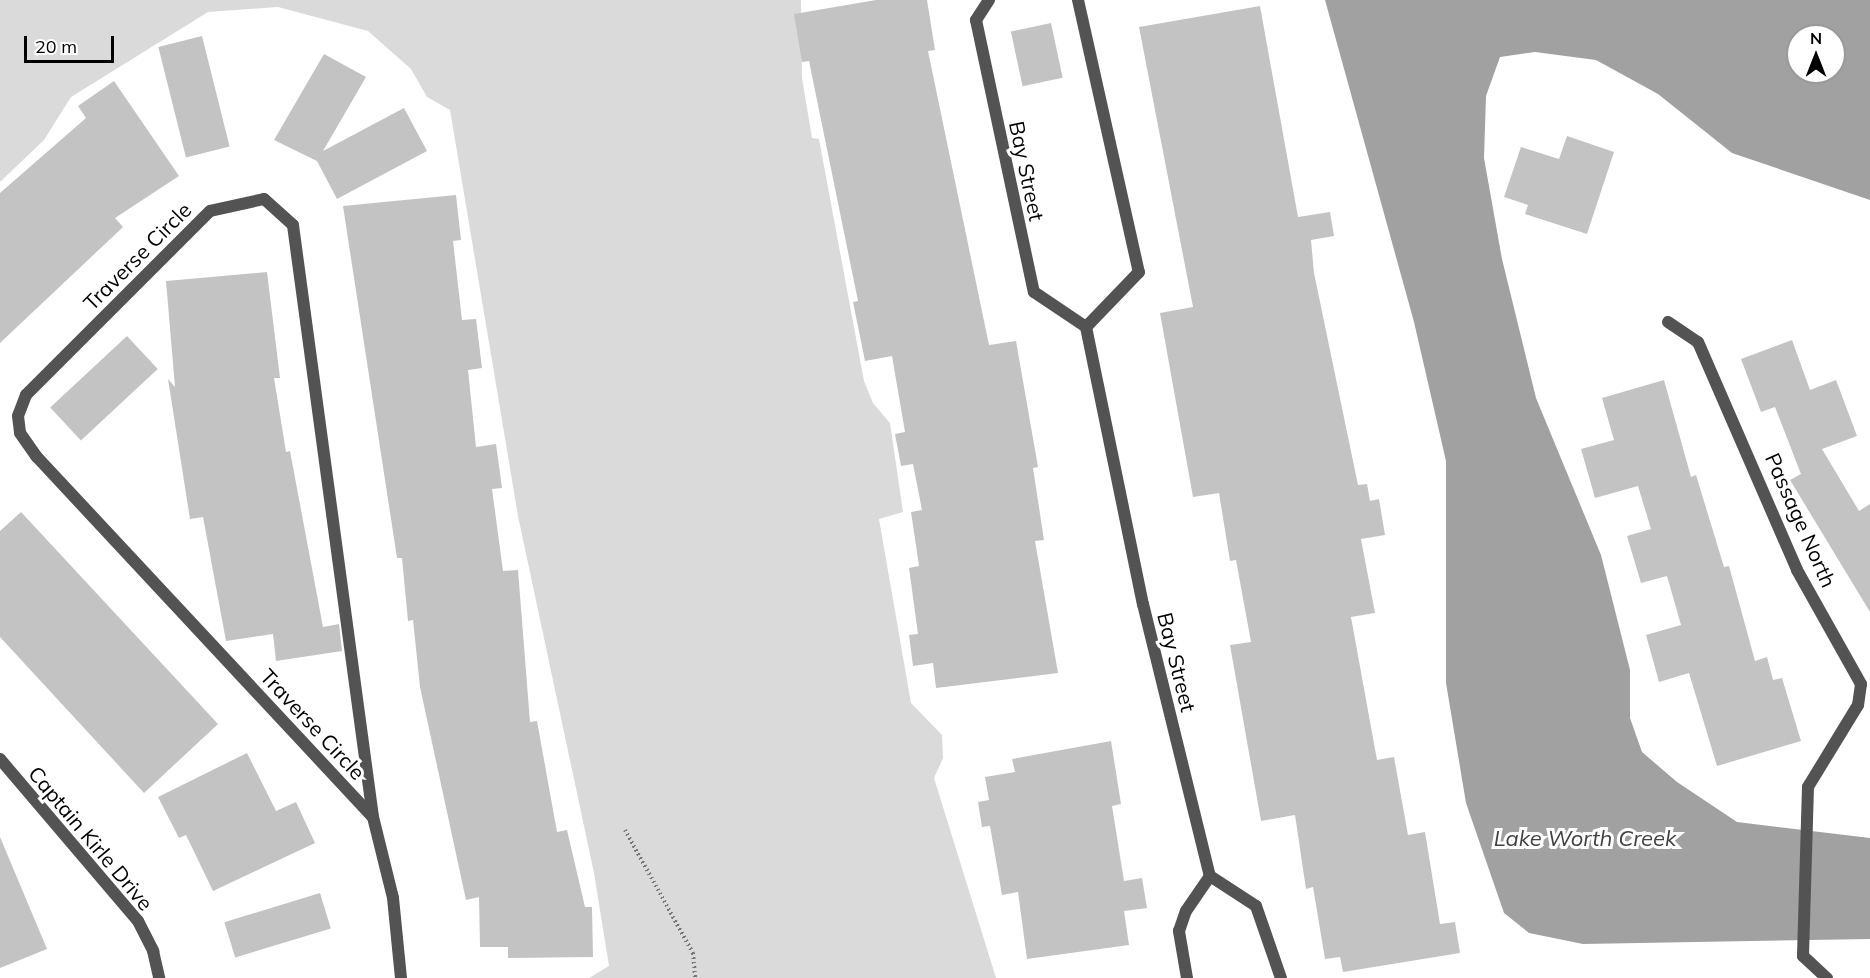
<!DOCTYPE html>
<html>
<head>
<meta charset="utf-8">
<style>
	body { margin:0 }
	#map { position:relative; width:1870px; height:978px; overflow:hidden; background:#fff; font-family:Mulish,sans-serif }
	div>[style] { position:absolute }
	.green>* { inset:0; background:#dadada }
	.water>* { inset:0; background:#a1a1a1 }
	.building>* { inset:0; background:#c3c3c3; transform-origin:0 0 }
	.path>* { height:4px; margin-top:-2px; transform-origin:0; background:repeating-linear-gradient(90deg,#757575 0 1.5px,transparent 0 4.5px) }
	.lane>* { height:12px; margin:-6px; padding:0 6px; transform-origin:6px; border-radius:6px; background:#535353 }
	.street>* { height:12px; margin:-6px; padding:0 6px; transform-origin:6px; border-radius:6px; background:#535353 }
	span { translate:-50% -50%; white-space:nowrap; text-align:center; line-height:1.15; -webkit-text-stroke:6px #fff; paint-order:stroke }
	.street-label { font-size:21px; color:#000 }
	.water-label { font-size:22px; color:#424242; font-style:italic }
	.north { position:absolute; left:1786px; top:24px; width:60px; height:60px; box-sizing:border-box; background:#fff; border:2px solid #999; border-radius:50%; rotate:0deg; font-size:16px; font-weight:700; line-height:24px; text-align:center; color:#000 }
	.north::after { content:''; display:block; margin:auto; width:21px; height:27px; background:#000; clip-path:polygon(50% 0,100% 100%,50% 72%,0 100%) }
	.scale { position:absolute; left:24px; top:36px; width:90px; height:27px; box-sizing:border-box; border:3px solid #000; border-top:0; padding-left:8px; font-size:18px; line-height:21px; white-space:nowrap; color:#000; -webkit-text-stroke:4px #fff; paint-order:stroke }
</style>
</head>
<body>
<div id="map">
	<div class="green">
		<i style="clip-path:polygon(0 0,801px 0,802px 78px,812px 138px,819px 139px,864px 381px,873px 403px,890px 423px,903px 512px,879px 519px,911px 703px,942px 735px,943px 758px,934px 778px,996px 978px,589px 978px,609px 966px,594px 873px,518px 516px,450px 110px,427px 97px,411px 69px,368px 31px,278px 7px,208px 12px,71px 97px,44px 140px,0 182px)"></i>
	</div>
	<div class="water">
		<i style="clip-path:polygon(evenodd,1325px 0,1870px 0,1870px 200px,1732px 153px,1658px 94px,1596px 60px,1535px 52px,1500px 57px,1486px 96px,1484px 158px,1502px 259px,1536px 398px,1601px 555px,1630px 670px,1630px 718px,1642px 752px,1677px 782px,1737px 822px,1870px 838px,1870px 939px,1583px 944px,1529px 933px,1504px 913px,1466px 803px,1446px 683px,1446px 461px,1414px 322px,1325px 0,1798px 36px,1834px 36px,1834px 72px,1798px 72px,1798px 36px)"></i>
	</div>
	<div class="building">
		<i style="clip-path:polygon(876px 0,927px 0,935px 50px,928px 51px,989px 345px,1016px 341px,1038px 467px,1033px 468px,1044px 540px,1035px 541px,1058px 673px,936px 688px,933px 663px,913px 666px,909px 635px,918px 634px,909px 568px,919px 566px,911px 512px,922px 510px,913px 464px,901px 466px,895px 434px,905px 432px,892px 356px,865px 361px,853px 302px,858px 301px,809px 61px,802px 62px,794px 14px)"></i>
		<i style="clip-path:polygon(1260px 6px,1298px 217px,1330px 212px,1334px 236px,1311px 240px,1314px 273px,1358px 485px,1367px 484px,1370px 501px,1379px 499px,1385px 535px,1361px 539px,1375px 613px,1351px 617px,1377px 760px,1394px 757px,1408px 835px,1425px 832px,1440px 924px,1455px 922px,1460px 953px,1343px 972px,1340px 957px,1325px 959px,1313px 887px,1306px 889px,1295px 815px,1261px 821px,1230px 645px,1251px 642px,1236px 560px,1230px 561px,1219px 493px,1193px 497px,1160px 313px,1193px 307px,1139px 27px)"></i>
		<i style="left:1051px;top:23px;width:56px;height:41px;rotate:78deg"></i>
		<i style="left:202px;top:36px;width:114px;height:45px;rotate:76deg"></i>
		<i style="clip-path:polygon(324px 54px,366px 77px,323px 151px,404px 108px,427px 151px,337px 199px,317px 161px,274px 140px)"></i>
		<i style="clip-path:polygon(114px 81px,179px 176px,115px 218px,123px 227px,0 343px,0 193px,86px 118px,78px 106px)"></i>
		<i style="clip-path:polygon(1567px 136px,1614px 152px,1587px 234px,1525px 214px,1528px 205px,1504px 197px,1521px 147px,1559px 159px)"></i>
		<i style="clip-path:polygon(456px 195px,461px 240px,453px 241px,462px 320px,476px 319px,482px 368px,468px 370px,476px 447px,496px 444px,502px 488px,492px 489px,503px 571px,518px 570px,530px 722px,537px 721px,557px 832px,567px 830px,585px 907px,592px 907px,593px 957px,508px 958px,508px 947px,480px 947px,479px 897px,466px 900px,420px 687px,413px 620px,408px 621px,402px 558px,397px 558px,343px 206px)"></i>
		<i style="clip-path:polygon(267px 272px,280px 378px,274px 378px,286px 452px,290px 451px,323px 627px,339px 624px,342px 651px,276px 661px,273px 634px,226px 641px,203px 517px,190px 519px,168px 379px,175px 387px,166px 281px)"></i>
		<i style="left:127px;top:336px;width:45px;height:105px;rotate:47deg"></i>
		<i style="clip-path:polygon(1792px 340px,1810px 390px,1836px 380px,1857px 436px,1822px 449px,1859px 511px,1870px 504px,1870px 612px,1790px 480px,1801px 474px,1775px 407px,1761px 412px,1741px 359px)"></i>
		<i style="clip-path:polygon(1664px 380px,1691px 477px,1696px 475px,1724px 567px,1729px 566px,1755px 661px,1767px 657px,1773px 680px,1782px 678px,1801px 741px,1717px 766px,1689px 673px,1659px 682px,1646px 635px,1681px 625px,1667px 576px,1641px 583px,1627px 536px,1651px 529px,1638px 486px,1595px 498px,1581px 449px,1614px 440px,1602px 398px)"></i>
		<i style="clip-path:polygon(21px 512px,218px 724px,144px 793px,0 637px,0 531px)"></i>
		<i style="clip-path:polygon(1111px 741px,1121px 804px,1112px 806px,1124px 881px,1142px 878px,1147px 908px,1124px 911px,1129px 945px,1027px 959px,1018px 892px,1002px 895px,990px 826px,982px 827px,978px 802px,989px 800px,985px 777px,1015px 772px,1012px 759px)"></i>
		<i style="clip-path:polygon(247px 753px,276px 811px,296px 802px,315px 843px,213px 891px,186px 835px,179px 838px,158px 797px)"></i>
		<i style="clip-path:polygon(0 837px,47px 949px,0 968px)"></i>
		<i style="left:320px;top:893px;width:37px;height:100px;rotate:73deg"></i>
	</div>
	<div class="path">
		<i style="left:625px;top:830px;width:141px;rotate:61.1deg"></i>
		<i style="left:693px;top:953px;width:25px;rotate:85deg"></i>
	</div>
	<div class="lane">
		<i style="left:989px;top:0;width:24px;rotate:123deg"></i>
		<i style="left:976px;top:20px;width:278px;rotate:78deg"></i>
		<i style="left:1034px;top:292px;width:63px;rotate:33.9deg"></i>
		<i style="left:1086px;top:327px;width:283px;rotate:78.4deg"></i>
		<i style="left:1143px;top:604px;width:280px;rotate:76.2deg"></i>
		<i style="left:1210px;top:876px;width:55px;rotate:33.1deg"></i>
		<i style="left:1256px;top:906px;width:76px;rotate:70.9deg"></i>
		<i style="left:1078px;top:0;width:279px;rotate:77.4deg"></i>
		<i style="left:1139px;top:272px;width:76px;rotate:133.9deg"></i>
		<i style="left:1668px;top:322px;width:36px;rotate:34deg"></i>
		<i style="left:1698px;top:342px;width:249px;rotate:66.5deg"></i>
		<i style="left:1797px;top:570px;width:131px;rotate:60.7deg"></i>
		<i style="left:1861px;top:684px;width:21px;rotate:98deg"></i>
		<i style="left:1858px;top:705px;width:96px;rotate:121.4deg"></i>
		<i style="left:1808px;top:787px;width:169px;rotate:91.7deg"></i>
		<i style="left:1803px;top:956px;width:33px;rotate:43deg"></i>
		<i style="left:0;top:759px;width:213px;rotate:49.6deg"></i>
		<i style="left:138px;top:921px;width:34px;rotate:63deg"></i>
		<i style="left:153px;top:951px;width:28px;rotate:77deg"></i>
		<i style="left:1187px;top:978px;width:48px;rotate:-99.7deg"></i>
		<i style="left:1179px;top:931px;width:21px;rotate:-71deg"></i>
		<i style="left:1186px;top:911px;width:42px;rotate:-55.6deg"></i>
	</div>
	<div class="street">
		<i style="left:373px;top:817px;width:597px;rotate:-97.7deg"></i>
		<i style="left:293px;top:225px;width:39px;rotate:-138deg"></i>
		<i style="left:264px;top:199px;width:55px;rotate:167.5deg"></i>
		<i style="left:210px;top:211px;width:260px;rotate:135deg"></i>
		<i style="left:26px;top:395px;width:22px;rotate:111deg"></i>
		<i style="left:18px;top:416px;width:17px;rotate:83deg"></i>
		<i style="left:20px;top:433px;width:29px;rotate:55deg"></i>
		<i style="left:37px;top:457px;width:492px;rotate:47deg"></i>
		<i style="left:373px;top:817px;width:83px;rotate:76.1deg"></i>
		<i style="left:393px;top:898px;width:80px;rotate:84.3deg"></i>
	</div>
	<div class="street-label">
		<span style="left:1027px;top:171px;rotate:78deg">Bay Street</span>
		<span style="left:137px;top:256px;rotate:-45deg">Traverse Circle</span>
		<span style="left:1801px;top:520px;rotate:66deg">Passage North</span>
		<span style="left:1177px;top:662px;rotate:76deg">Bay Street</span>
		<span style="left:313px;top:724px;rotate:47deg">Traverse Circle</span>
		<span style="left:91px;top:838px;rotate:50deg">Captain Kirle Drive</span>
	</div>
	<div class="water-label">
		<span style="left:1585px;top:839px">Lake Worth Creek</span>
	</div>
	<div class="north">N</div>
	<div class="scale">20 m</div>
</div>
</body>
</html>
